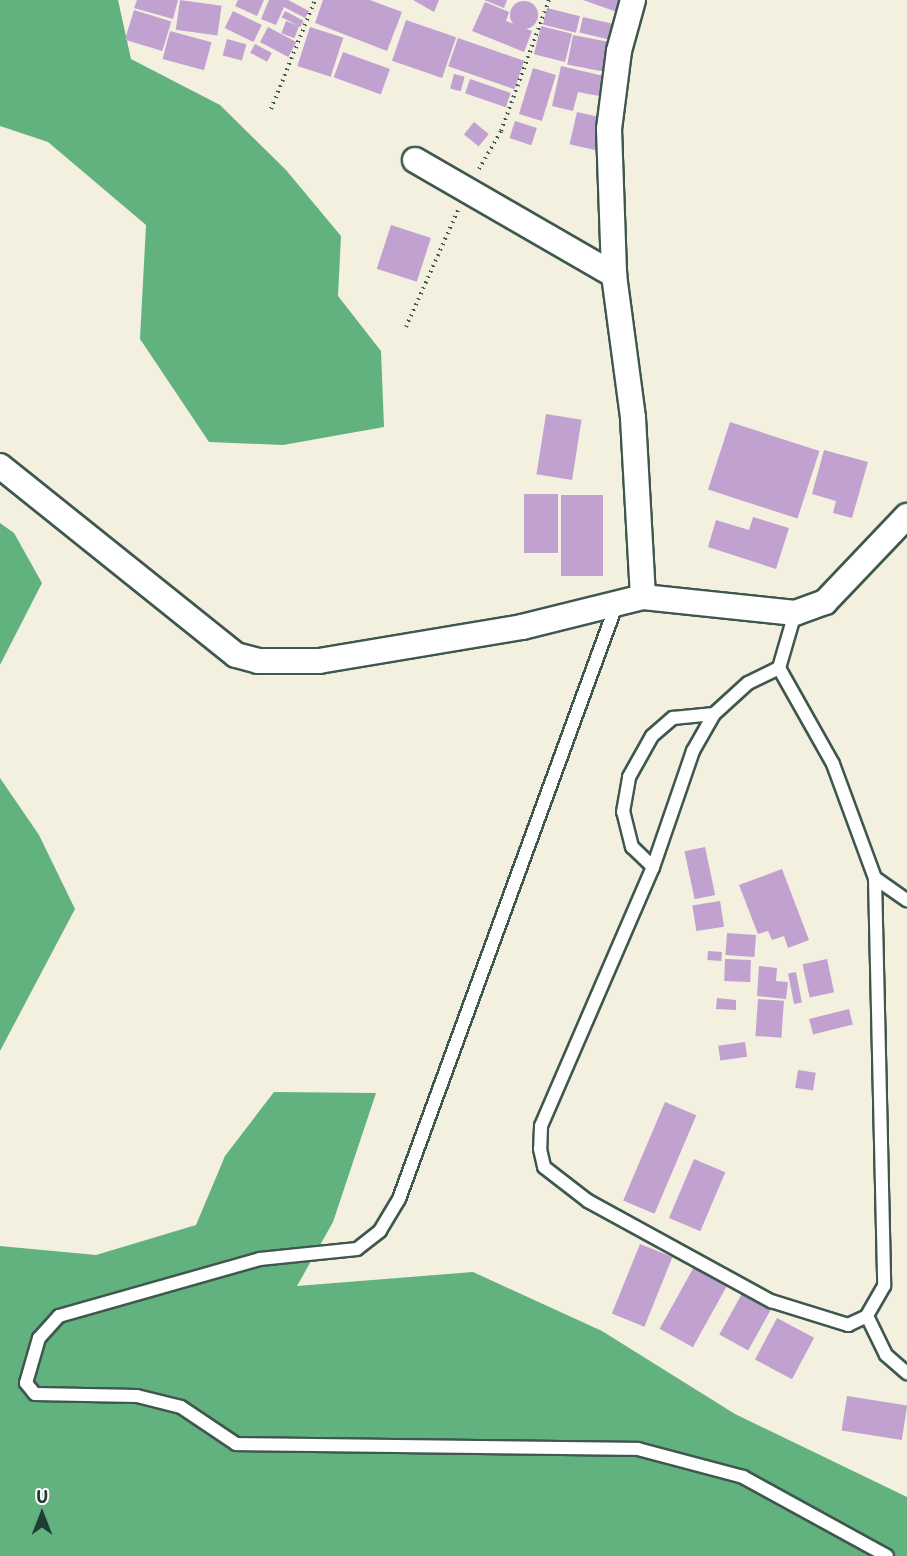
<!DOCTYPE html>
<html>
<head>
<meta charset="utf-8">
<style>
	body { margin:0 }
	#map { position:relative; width:907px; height:1556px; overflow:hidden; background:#f4f0df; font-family:"Playpen Sans",sans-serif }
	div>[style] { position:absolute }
	.forest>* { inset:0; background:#61b27f }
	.building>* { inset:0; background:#c0a1cf; transform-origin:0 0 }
	.round { border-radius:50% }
	.path>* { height:4px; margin-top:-2px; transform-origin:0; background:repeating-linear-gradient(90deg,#3f584e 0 1.5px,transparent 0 6px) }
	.roads { filter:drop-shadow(2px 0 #3f584e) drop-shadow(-2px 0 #3f584e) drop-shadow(0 2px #3f584e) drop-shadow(0 -2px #3f584e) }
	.service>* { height:12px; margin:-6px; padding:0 6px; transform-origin:6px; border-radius:6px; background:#fff }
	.minor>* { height:24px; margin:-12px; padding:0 12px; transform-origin:12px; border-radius:12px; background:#fff }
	span { translate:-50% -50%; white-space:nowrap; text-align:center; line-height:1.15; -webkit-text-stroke:4.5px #fff; paint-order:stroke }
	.north { position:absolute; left:12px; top:1484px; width:60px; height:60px; -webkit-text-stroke:4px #fff; paint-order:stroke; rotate:0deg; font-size:16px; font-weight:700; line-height:24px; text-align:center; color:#1f3d34 }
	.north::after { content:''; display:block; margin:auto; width:21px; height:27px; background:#1f3d34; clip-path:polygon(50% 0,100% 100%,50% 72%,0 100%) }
</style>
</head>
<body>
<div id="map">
	<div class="forest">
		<i style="clip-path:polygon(0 0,118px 0,131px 59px,220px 105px,286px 170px,341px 236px,338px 296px,381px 351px,384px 427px,283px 445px,209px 442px,140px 339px,146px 225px,48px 142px,0 126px)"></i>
		<i style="clip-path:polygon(0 523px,14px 533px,42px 583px,0 665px)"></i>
		<i style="clip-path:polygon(0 778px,39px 835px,75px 909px,0 1051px)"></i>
		<i style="clip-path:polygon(274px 1092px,376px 1093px,333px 1222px,297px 1286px,473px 1272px,602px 1331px,735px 1414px,907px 1497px,907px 1556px,0 1556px,0 1246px,96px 1255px,196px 1225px,225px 1156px)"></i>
	</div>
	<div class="building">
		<i style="clip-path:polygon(137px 0,178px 0,173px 19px,134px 8px)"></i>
		<i style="left:180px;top:0;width:42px;height:30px;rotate:8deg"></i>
		<i style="clip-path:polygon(238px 0,264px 0,257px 16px,235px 6px)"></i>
		<i style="clip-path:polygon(269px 0,288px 0,309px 11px,305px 18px,284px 7px,276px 25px,261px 19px)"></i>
		<i style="clip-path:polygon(323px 0,370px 0,402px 12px,387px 51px,315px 23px)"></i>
		<i style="clip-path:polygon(413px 0,439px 0,434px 12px)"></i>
		<i style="clip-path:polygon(484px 0,507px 0,504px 8px)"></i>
		<i style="clip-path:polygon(583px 0,622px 0,617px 12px)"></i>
		<i class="round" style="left:510px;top:1px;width:28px;height:28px"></i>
		<i style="clip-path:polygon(485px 2px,509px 12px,506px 21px,532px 31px,524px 52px,472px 31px)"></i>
		<i style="left:547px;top:8px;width:34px;height:17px;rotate:14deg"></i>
		<i style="left:134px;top:10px;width:39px;height:31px;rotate:17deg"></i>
		<i style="left:233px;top:11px;width:32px;height:19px;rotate:26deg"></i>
		<i style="left:285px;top:11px;width:21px;height:7px;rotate:28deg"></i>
		<i style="left:583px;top:17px;width:37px;height:16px;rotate:13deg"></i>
		<i style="left:406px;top:20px;width:53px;height:43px;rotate:19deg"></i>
		<i style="left:286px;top:21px;width:14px;height:13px;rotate:21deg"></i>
		<i style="left:541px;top:26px;width:32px;height:29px;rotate:14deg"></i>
		<i style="left:268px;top:27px;width:32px;height:17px;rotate:28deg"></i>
		<i style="left:310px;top:27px;width:35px;height:41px;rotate:18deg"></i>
		<i style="left:170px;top:31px;width:43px;height:29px;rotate:15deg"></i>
		<i style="left:573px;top:35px;width:43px;height:30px;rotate:11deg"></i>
		<i style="left:458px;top:38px;width:70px;height:30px;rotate:19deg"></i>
		<i style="left:227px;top:39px;width:20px;height:17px;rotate:15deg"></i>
		<i style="left:255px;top:44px;width:19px;height:10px;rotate:28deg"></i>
		<i style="left:343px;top:52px;width:50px;height:27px;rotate:20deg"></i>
		<i style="clip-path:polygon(561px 66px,608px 77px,604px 97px,578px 92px,573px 111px,552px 106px)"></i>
		<i style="left:533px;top:68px;width:24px;height:48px;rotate:17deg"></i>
		<i style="left:454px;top:74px;width:11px;height:15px;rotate:15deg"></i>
		<i style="left:470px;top:79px;width:43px;height:15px;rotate:19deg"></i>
		<i style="left:577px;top:112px;width:26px;height:33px;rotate:13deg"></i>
		<i style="left:515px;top:121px;width:23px;height:18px;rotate:18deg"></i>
		<i style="left:474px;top:122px;width:19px;height:16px;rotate:39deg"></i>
		<i style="left:391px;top:225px;width:42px;height:46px;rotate:18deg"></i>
		<i style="left:546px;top:414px;width:36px;height:61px;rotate:9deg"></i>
		<i style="left:730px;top:422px;width:94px;height:71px;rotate:18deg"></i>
		<i style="clip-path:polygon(824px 450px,868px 462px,852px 518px,833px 513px,836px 501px,812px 494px)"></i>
		<i style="left:524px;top:494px;width:34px;height:59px"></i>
		<i style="left:561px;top:495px;width:42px;height:81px"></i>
		<i style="clip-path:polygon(753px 517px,789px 528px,776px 569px,708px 547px,716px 520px,749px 530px)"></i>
		<i style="left:705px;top:847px;width:49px;height:21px;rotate:78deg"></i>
		<i style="clip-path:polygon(782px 869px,809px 940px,788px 948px,784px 936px,772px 940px,768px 931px,758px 934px,739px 885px)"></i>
		<i style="left:720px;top:901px;width:26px;height:28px;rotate:81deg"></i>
		<i style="left:727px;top:933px;width:29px;height:22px;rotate:4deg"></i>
		<i style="left:708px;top:951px;width:14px;height:9px;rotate:4deg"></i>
		<i style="left:725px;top:959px;width:26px;height:22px;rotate:2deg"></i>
		<i style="left:827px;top:959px;width:34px;height:25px;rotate:78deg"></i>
		<i style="clip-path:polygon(759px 966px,777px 968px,776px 981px,788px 982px,786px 999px,757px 996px)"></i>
		<i style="left:796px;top:972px;width:31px;height:8px;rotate:79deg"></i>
		<i style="clip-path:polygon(717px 998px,736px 1000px,736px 1010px,716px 1009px)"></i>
		<i style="left:758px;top:999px;width:26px;height:37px;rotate:4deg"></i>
		<i style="left:849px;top:1009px;width:16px;height:41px;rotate:76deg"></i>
		<i style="left:745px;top:1042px;width:15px;height:27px;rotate:82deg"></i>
		<i style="left:798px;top:1070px;width:18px;height:18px;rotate:9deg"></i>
		<i style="left:665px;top:1102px;width:34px;height:107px;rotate:23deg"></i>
		<i style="left:694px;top:1159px;width:34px;height:64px;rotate:23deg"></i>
		<i style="left:640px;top:1244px;width:35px;height:75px;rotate:22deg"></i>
		<i style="left:695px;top:1265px;width:38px;height:73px;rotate:29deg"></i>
		<i style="left:744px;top:1290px;width:33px;height:51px;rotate:29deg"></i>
		<i style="left:777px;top:1318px;width:42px;height:47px;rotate:28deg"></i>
		<i style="left:847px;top:1396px;width:61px;height:35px;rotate:9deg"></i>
	</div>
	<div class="path">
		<i style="left:271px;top:109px;width:118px;rotate:-68deg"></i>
		<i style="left:479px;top:169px;width:44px;rotate:-59.9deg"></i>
		<i style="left:501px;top:131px;width:140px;rotate:-69.9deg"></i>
		<i style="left:406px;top:327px;width:128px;rotate:-66deg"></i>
	</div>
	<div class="roads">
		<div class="service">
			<i style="left:617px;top:603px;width:635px;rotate:110.09deg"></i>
			<i style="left:399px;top:1199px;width:37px;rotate:121deg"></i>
			<i style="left:380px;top:1231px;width:29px;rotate:142deg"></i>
			<i style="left:357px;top:1249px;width:98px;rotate:174.1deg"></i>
			<i style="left:260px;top:1259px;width:209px;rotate:164.2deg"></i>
			<i style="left:59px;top:1316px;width:30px;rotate:132deg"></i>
			<i style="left:39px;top:1338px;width:47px;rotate:106.1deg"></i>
			<i style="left:26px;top:1383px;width:14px;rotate:51deg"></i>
			<i style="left:35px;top:1394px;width:102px;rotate:1.1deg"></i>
			<i style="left:137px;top:1396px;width:45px;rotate:14deg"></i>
			<i style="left:181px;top:1407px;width:66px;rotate:33.9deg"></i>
			<i style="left:236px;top:1444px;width:402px;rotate:0.7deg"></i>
			<i style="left:638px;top:1449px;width:109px;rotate:14.9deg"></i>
			<i style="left:743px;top:1477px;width:164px;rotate:28.7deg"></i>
			<i style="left:795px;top:613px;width:57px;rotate:106.2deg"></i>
			<i style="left:779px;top:668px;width:34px;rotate:154deg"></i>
			<i style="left:748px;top:683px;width:46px;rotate:137.6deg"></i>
			<i style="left:714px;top:714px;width:43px;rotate:119.6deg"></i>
			<i style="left:693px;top:751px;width:123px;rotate:109deg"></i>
			<i style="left:653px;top:867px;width:282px;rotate:113.4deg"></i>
			<i style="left:541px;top:1126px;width:23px;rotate:92deg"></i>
			<i style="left:540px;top:1149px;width:18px;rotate:77deg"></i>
			<i style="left:544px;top:1167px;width:56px;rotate:37.7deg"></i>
			<i style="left:588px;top:1201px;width:209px;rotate:28.7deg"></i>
			<i style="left:771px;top:1301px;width:81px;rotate:17.3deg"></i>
			<i style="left:848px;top:1325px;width:21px;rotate:-25deg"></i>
			<i style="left:779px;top:668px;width:110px;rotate:60.6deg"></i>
			<i style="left:833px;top:764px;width:121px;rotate:69.8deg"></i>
			<i style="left:875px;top:878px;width:39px;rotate:35deg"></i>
			<i style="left:653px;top:867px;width:29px;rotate:-136deg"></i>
			<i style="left:632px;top:847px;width:36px;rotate:-104deg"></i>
			<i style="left:623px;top:812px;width:36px;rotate:-80deg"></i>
			<i style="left:629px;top:777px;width:47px;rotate:-60.7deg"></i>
			<i style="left:652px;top:736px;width:28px;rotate:-41deg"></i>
			<i style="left:673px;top:718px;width:41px;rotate:-5.6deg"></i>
			<i style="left:875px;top:878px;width:408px;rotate:88.7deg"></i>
			<i style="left:884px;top:1286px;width:34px;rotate:120deg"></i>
			<i style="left:867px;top:1316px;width:43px;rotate:64deg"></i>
			<i style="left:886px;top:1355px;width:28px;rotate:41deg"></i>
		</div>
		<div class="minor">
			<i style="left:633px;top:0;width:53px;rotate:105.4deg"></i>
			<i style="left:619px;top:51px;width:79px;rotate:97.3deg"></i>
			<i style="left:609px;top:129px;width:146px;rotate:88deg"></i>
			<i style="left:614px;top:275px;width:144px;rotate:82.4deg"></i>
			<i style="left:633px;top:418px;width:179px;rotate:86.8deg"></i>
			<i style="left:415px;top:160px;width:230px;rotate:30deg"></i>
			<i style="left:0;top:466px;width:302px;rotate:38.7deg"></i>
			<i style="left:236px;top:655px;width:23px;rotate:15deg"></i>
			<i style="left:258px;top:661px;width:61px"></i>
			<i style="left:319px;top:661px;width:206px;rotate:-9.5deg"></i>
			<i style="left:522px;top:627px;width:125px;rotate:-13.9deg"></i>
			<i style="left:643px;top:597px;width:153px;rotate:6deg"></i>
			<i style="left:795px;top:613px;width:32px;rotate:-20deg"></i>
			<i style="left:825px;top:602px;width:119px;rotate:-46.4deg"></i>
		</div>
	</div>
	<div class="north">U</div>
</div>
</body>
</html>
